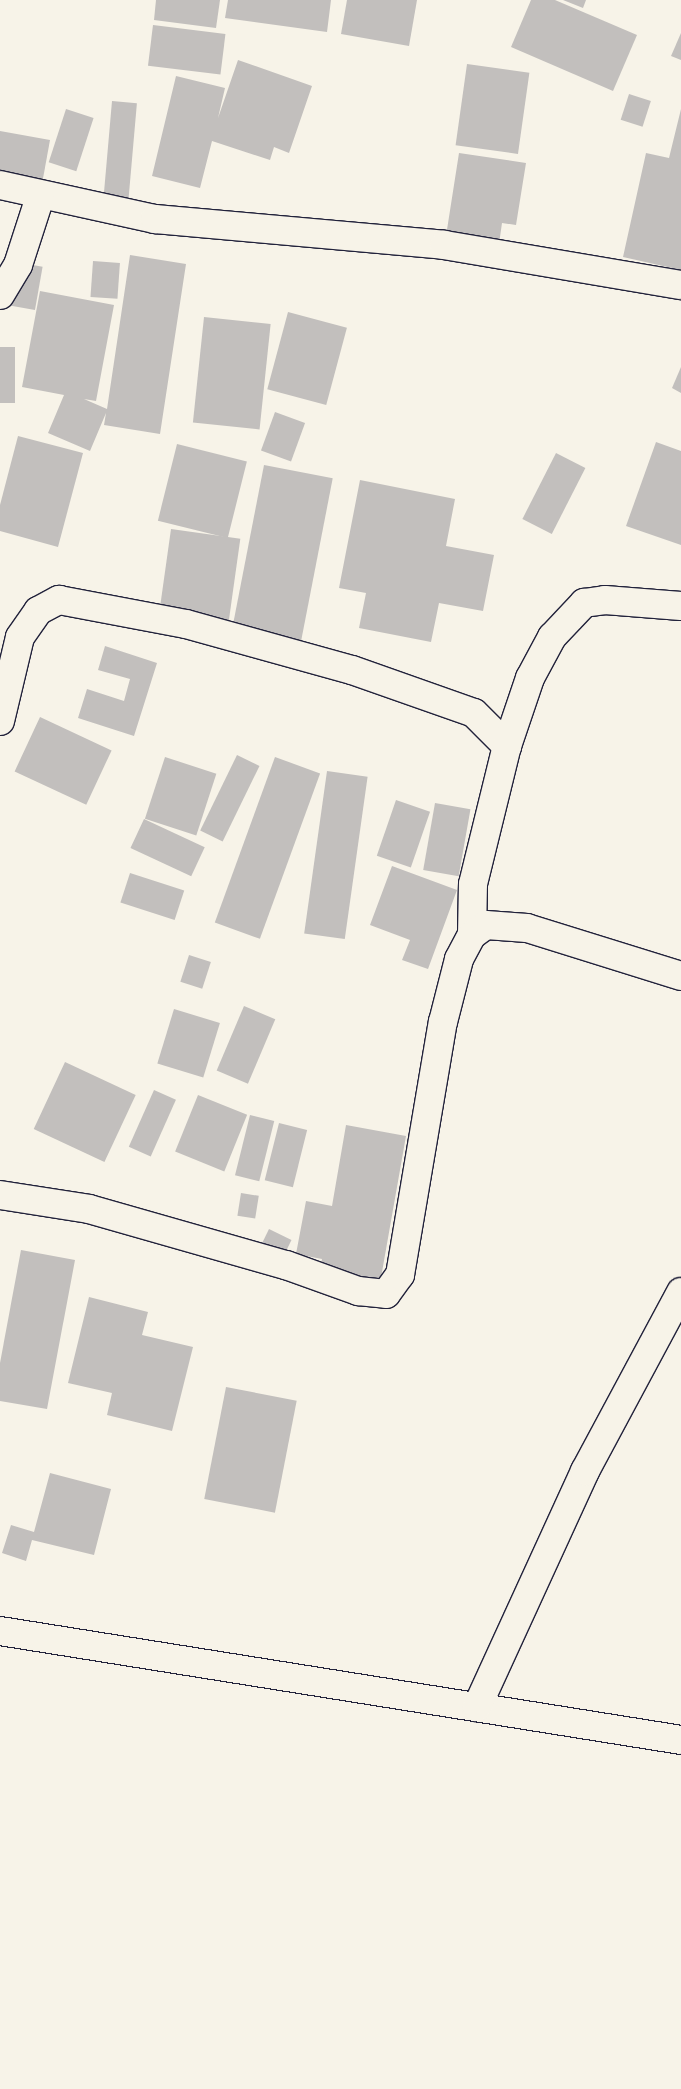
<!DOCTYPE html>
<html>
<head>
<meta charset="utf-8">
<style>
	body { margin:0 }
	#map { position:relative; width:681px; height:2089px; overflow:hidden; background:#f7f3e8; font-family:Delius,sans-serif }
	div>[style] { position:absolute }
	.building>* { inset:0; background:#c2bfbd; transform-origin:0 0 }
	.roads { filter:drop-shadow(1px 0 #22223b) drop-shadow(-1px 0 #22223b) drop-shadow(0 1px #22223b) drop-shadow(0 -1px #22223b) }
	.minor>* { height:28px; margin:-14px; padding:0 14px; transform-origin:14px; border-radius:14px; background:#f7f3e8 }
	span { translate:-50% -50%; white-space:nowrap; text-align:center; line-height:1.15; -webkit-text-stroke:5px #f7f3e8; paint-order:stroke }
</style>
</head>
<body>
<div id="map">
	<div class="building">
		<i style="clip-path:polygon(156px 0,220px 0,216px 28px,154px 20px)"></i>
		<i style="clip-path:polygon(228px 0,331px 0,327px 32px,225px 18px)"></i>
		<i style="clip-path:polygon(347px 0,417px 0,409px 46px,341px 34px)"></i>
		<i style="clip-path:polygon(531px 0,555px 0,637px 35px,613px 91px,511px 47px)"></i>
		<i style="clip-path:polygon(563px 0,586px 0,583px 8px)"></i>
		<i style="left:153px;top:25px;width:73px;height:41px;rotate:7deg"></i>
		<i style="clip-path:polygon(681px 33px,681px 60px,671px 56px)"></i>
		<i style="clip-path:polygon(238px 60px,312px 86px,289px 153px,274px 147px,270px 160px,212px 141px,200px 188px,152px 176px,176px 76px,225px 88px,218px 118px)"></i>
		<i style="left:467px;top:64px;width:63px;height:82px;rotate:8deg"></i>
		<i style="left:629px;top:94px;width:23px;height:27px;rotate:18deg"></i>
		<i style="left:112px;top:101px;width:25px;height:102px;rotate:5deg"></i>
		<i style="left:66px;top:109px;width:29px;height:56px;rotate:18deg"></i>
		<i style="clip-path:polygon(681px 109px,681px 270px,623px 257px,646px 153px,669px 158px)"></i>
		<i style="clip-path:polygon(0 131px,50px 140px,42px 184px,0 177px)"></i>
		<i style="clip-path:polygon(459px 153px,526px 163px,516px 225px,502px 223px,499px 244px,446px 236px)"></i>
		<i style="clip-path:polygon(130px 255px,186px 264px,160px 434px,104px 425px,106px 413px,90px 451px,48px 433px,64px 395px,22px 387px,40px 291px,114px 305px,96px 401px,84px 399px,107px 409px)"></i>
		<i style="left:93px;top:261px;width:27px;height:36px;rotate:4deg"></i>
		<i style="left:16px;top:262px;width:27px;height:44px;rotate:10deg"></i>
		<i style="left:288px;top:312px;width:61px;height:80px;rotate:15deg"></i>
		<i style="left:204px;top:317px;width:67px;height:106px;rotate:6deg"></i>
		<i style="left:0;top:347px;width:15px;height:56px"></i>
		<i style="clip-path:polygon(681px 367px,681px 393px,672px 388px)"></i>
		<i style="left:275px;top:412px;width:32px;height:41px;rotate:20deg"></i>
		<i style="clip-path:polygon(18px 436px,83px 453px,58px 547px,0 531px,0 505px)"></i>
		<i style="clip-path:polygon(656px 442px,681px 451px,681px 545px,626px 526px)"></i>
		<i style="left:177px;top:444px;width:72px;height:79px;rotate:14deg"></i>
		<i style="left:556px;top:453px;width:33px;height:74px;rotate:27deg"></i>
		<i style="left:264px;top:465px;width:70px;height:169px;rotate:11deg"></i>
		<i style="clip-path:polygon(360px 480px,455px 499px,446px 546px,494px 555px,483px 611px,439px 603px,431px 642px,359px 628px,366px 593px,339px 588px)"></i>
		<i style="left:171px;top:529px;width:70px;height:87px;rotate:8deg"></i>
		<i style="clip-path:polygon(105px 646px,157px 663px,134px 736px,78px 718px,87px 689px,124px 701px,130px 679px,98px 670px)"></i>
		<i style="left:40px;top:717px;width:79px;height:60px;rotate:25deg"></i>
		<i style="left:237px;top:755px;width:25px;height:84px;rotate:26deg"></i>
		<i style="left:165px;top:757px;width:54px;height:65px;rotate:18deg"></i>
		<i style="left:275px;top:757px;width:48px;height:176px;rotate:20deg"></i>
		<i style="left:327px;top:771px;width:41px;height:164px;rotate:8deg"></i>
		<i style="left:396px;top:800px;width:36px;height:59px;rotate:19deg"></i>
		<i style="left:435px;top:803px;width:36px;height:68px;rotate:10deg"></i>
		<i style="left:144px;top:819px;width:67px;height:32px;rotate:25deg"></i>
		<i style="clip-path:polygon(392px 866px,457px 890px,428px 969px,402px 960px,410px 940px,370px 925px)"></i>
		<i style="left:130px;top:873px;width:57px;height:31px;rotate:18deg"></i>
		<i style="left:189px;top:955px;width:23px;height:28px;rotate:18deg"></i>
		<i style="left:244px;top:1006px;width:34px;height:70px;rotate:23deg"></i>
		<i style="left:174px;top:1009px;width:48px;height:57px;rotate:17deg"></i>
		<i style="left:65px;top:1062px;width:78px;height:74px;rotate:25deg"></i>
		<i style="left:154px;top:1090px;width:24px;height:62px;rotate:24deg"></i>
		<i style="left:198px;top:1095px;width:53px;height:61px;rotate:22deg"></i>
		<i style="left:250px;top:1115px;width:25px;height:62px;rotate:14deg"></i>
		<i style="left:279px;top:1123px;width:29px;height:59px;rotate:14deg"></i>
		<i style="clip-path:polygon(346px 1125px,406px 1136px,379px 1289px,319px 1278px,322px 1259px,296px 1254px,306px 1201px,332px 1206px)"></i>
		<i style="left:241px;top:1193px;width:18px;height:23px;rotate:9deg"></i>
		<i style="left:269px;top:1229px;width:25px;height:25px;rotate:26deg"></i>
		<i style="clip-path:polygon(21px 1250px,75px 1260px,47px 1409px,0 1401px,0 1363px)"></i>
		<i style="clip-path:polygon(89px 1297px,148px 1312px,142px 1335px,193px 1347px,172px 1431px,107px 1415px,112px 1393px,68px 1383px)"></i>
		<i style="left:226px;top:1387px;width:72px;height:114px;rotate:11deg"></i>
		<i style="clip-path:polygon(50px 1473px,111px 1489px,94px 1555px,32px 1540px,26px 1561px,2px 1553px,11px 1525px,34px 1532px)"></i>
	</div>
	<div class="roads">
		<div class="minor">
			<i style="left:0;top:185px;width:159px;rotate:12.4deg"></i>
			<i style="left:155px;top:219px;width:290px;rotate:5.1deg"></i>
			<i style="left:444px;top:245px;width:240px;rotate:9.6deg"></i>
			<i style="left:0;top:295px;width:35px;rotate:-59deg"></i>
			<i style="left:18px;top:265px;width:71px;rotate:-72.1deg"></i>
			<i style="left:0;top:721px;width:86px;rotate:-76.6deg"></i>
			<i style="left:20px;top:637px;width:32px;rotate:-55deg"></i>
			<i style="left:38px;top:611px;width:24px;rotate:-28deg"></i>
			<i style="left:59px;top:600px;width:129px;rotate:10.7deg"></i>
			<i style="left:186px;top:624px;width:172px;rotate:15.5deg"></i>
			<i style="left:352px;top:670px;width:129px;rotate:19.4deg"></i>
			<i style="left:474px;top:713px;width:47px;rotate:45deg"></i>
			<i style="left:472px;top:935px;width:51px;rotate:-88.9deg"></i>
			<i style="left:473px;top:884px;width:142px;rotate:-76.2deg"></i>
			<i style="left:507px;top:746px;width:72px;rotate:-71.3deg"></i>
			<i style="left:530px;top:678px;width:47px;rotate:-61.8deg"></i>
			<i style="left:552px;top:637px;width:47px;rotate:-46.7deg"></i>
			<i style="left:584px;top:603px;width:21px;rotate:-8deg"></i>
			<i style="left:605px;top:600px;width:76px;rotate:4.5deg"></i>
			<i style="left:0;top:1195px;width:90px;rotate:8.9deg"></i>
			<i style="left:89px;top:1209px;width:205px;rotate:15.9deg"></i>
			<i style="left:286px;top:1265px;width:77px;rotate:19.9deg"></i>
			<i style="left:358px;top:1291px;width:28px;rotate:6deg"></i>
			<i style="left:386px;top:1294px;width:24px;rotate:-54deg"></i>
			<i style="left:400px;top:1275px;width:257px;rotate:-80.4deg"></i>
			<i style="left:443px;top:1022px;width:65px;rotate:-75.7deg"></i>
			<i style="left:459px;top:959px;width:27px;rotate:-62deg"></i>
			<i style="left:472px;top:935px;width:17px;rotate:-36deg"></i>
			<i style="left:486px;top:925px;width:41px;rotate:4.2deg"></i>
			<i style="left:527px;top:928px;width:161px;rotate:17.3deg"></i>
			<i style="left:0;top:1631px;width:690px;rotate:9.09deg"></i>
			<i style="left:477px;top:1707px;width:260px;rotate:-65.4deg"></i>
			<i style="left:585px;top:1471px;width:203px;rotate:-61.8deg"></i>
		</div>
	</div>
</div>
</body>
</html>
